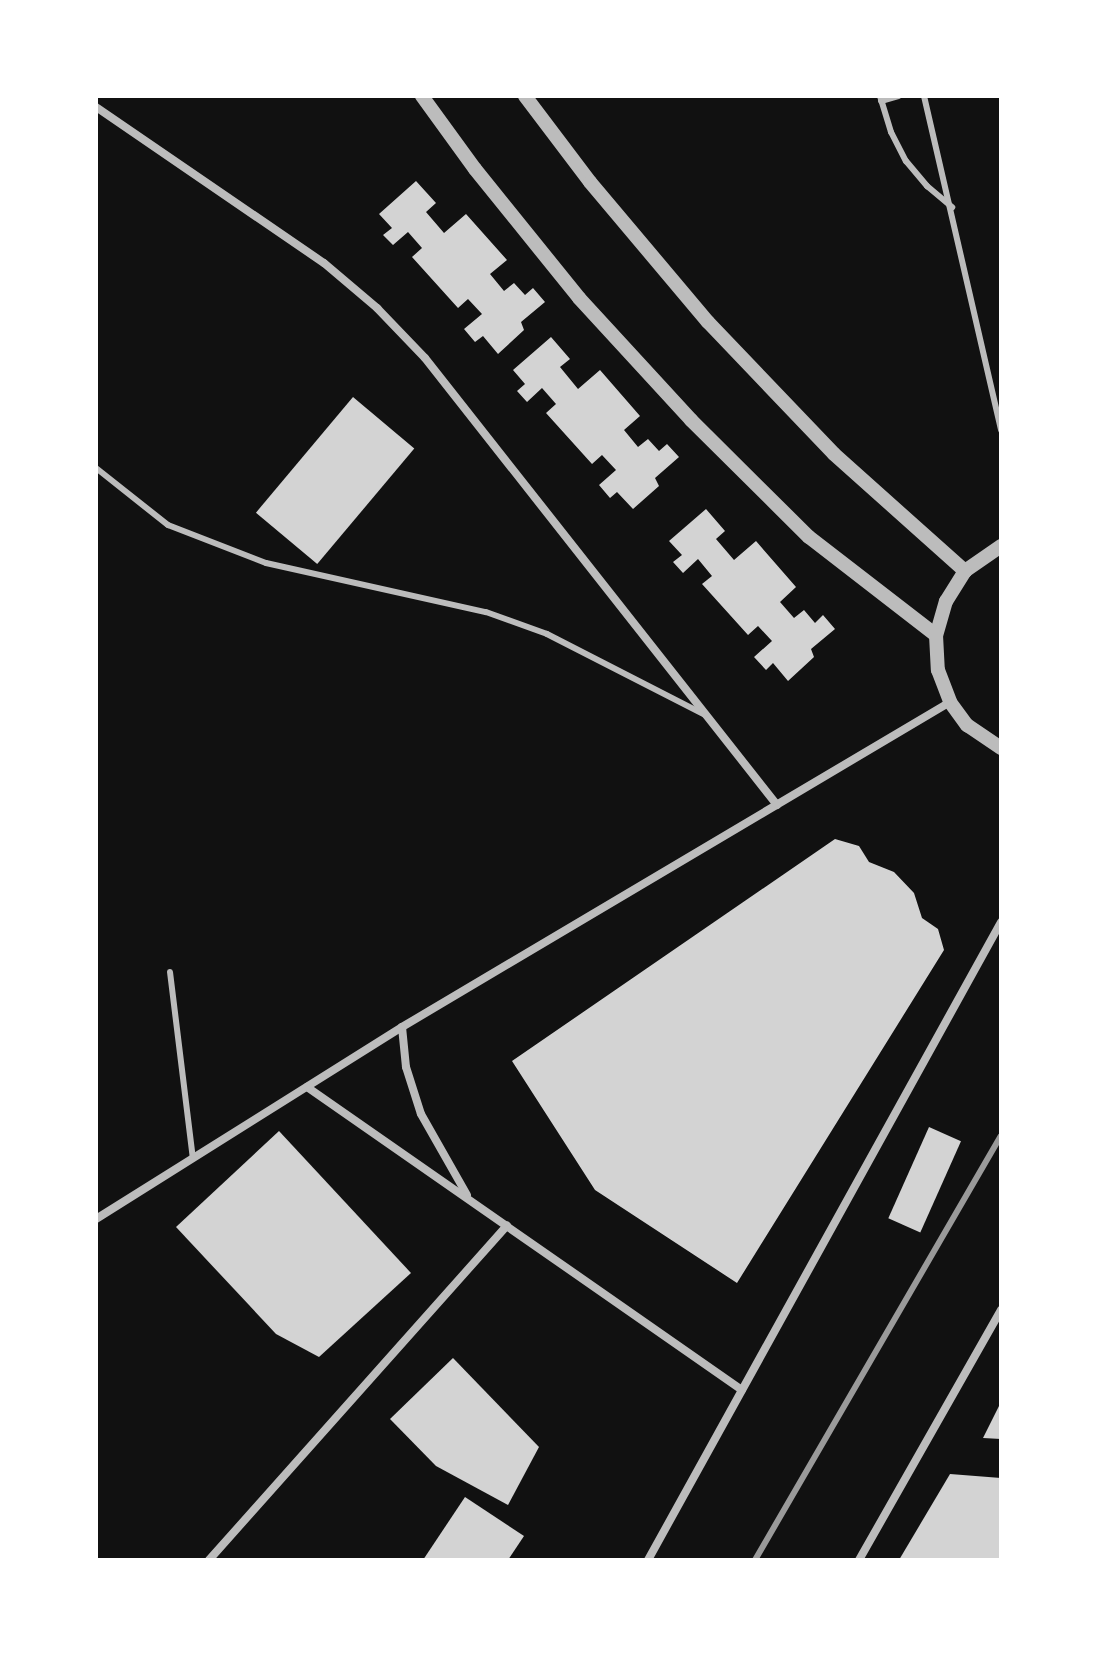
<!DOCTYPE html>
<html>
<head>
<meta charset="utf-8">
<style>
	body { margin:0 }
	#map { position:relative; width:1097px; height:1656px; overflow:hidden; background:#111; font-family:Lora,serif }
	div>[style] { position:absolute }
	.building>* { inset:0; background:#d3d3d3; transform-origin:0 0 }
	.service>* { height:6px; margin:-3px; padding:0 3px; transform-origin:3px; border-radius:3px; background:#bcbcbc }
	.minor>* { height:8px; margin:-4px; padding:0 4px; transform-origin:4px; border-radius:4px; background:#bcbcbc }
	.tertiary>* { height:14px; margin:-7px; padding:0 7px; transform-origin:7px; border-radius:7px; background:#bcbcbc }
	.rail>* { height:6px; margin:-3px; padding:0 3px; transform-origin:3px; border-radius:3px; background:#9a9a9a }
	span { translate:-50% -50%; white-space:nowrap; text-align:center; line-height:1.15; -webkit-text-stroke:6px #fff; paint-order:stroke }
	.frame { position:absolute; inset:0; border:98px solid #fff; pointer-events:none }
</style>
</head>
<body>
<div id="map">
	<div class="building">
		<i style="clip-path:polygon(416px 181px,436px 203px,426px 212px,444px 233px,466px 214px,507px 260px,490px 274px,504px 291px,514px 283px,525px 295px,533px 288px,545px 302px,521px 322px,524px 330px,498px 354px,483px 336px,475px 342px,464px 329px,482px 314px,468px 299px,458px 308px,412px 257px,422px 248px,408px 232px,393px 245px,383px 235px,392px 228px,379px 214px)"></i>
		<i style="clip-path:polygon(551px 337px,570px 359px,560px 367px,578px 389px,600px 370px,640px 416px,624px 430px,638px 447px,648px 439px,659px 451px,667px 444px,679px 457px,655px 478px,659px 486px,633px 509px,617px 492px,610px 498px,599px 485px,616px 470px,602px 455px,592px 464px,546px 413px,556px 404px,542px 388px,527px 402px,517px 391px,525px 384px,513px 370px)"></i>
		<i style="left:353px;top:397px;width:80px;height:151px;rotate:40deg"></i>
		<i style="clip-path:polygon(706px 509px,725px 531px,716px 539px,734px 560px,756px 541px,796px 587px,780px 602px,794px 618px,804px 610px,815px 623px,823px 615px,835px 629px,811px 649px,814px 657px,788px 681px,773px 663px,766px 670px,754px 657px,772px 641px,758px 626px,748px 635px,702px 584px,712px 576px,698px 559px,683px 573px,673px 562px,682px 555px,669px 541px)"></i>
		<i style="clip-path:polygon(835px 839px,859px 846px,869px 862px,894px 872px,914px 893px,922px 918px,938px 929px,944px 950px,737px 1283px,595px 1190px,512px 1061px)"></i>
		<i style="left:929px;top:1127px;width:35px;height:100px;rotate:24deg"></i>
		<i style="clip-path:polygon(279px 1131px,411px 1273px,319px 1357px,276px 1334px,176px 1227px)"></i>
		<i style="clip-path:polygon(453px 1358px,539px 1447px,508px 1505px,436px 1466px,390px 1419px)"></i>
		<i style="clip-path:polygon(1001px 1402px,1001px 1439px,983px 1438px)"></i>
		<i style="clip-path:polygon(950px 1474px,1001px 1478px,1001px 1560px,899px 1560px)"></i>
		<i style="clip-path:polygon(465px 1497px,524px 1536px,508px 1560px,423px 1560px)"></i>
	</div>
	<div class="service">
		<i style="left:880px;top:96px;width:38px;rotate:73deg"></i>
		<i style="left:891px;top:132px;width:33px;rotate:63deg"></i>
		<i style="left:906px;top:161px;width:33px;rotate:50deg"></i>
		<i style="left:927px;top:186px;width:33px;rotate:40deg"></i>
		<i style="left:924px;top:96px;width:343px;rotate:77deg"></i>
		<i style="left:881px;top:101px;width:18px;rotate:-16deg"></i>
		<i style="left:96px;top:468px;width:92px;rotate:38.4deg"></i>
		<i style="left:168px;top:525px;width:105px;rotate:21.2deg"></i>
		<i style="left:266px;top:563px;width:225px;rotate:12.6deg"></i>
		<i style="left:486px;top:612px;width:65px;rotate:19.8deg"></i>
		<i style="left:547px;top:634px;width:178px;rotate:27.1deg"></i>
		<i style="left:170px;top:972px;width:187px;rotate:83deg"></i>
	</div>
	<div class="minor">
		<i style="left:96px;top:107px;width:276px;rotate:34.4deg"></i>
		<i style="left:324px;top:263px;width:70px;rotate:40.3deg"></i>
		<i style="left:377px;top:308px;width:69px;rotate:46.2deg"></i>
		<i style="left:425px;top:358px;width:569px;rotate:51.78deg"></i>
		<i style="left:402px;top:1027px;width:40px;rotate:84.3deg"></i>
		<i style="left:406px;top:1067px;width:49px;rotate:72.3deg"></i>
		<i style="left:421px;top:1114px;width:93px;rotate:60.4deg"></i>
		<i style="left:307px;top:1087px;width:530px;rotate:34.86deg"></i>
		<i style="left:96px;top:1219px;width:361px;rotate:-32.1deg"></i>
		<i style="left:402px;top:1027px;width:637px;rotate:-30.67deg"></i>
		<i style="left:209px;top:1560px;width:448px;rotate:-48.3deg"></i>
		<i style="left:648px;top:1560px;width:729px;rotate:-61.04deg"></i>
		<i style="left:859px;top:1560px;width:288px;rotate:-60.4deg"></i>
	</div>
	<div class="tertiary">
		<i style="left:422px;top:96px;width:90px;rotate:54deg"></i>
		<i style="left:475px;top:169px;width:166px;rotate:51.1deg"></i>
		<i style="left:579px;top:298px;width:166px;rotate:47.4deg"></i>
		<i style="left:691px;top:420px;width:166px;rotate:44.8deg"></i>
		<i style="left:809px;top:537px;width:160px;rotate:37.7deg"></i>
		<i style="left:525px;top:96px;width:108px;rotate:52.9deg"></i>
		<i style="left:590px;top:182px;width:183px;rotate:49.9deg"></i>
		<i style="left:708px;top:322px;width:182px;rotate:46.3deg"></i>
		<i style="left:834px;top:454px;width:176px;rotate:41.8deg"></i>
		<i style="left:1001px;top:546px;width:44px;rotate:145.2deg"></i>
		<i style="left:965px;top:571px;width:36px;rotate:122deg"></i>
		<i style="left:946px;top:601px;width:35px;rotate:106deg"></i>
		<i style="left:936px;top:635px;width:35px;rotate:87deg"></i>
		<i style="left:938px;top:670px;width:34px;rotate:69deg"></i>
		<i style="left:950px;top:702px;width:29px;rotate:54deg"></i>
		<i style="left:967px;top:725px;width:41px;rotate:34.1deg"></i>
	</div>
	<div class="rail">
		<i style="left:755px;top:1560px;width:490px;rotate:-59.9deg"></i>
	</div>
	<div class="frame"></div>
</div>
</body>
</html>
